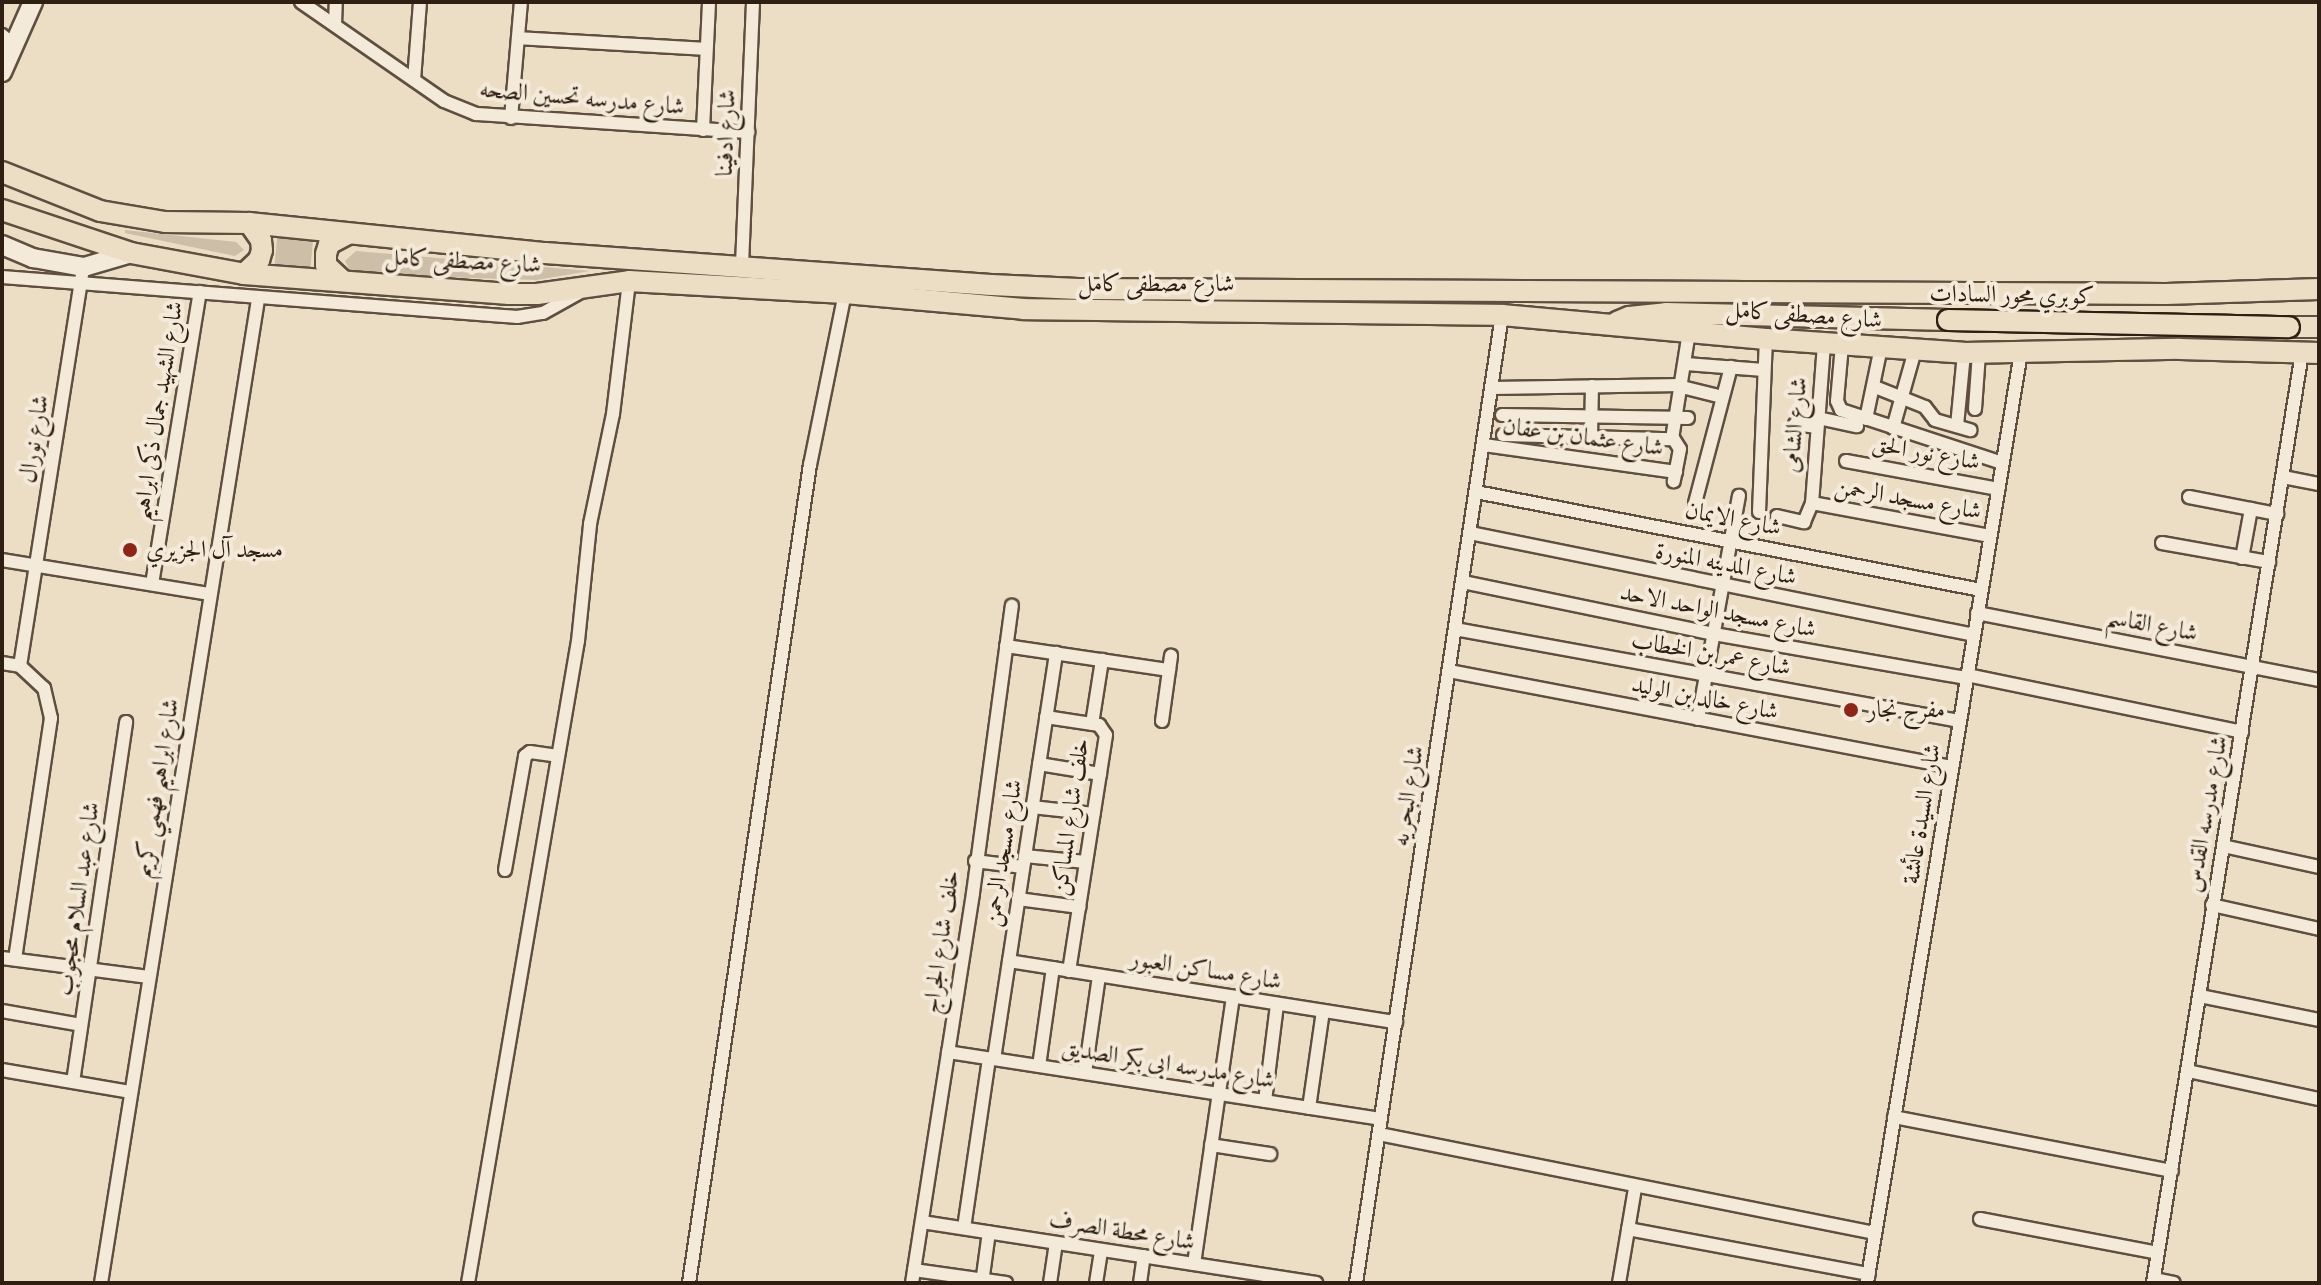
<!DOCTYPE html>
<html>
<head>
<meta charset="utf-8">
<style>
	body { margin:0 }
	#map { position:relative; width:2321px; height:1285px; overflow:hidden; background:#ecdec5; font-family:"IM FELL Double Pica",Amiri,serif }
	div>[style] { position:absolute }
	.green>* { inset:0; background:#ccbea7; transform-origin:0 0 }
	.roads { filter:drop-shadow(2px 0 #5e4f3f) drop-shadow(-2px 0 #5e4f3f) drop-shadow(0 2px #5e4f3f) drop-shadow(0 -2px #5e4f3f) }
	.street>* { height:12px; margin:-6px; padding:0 6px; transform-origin:6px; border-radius:6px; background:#f3ead9 }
	.secondary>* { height:18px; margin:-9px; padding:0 9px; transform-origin:9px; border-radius:9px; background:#f3ead9 }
	.primary>* { height:20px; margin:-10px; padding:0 10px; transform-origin:10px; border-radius:10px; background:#ecdec5 }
	.bridges { filter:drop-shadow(2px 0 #2f1f12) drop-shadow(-2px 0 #2f1f12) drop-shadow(0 2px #2f1f12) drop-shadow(0 -2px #2f1f12) }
	.primary-bridge>* { height:20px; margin:-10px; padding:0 10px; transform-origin:10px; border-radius:10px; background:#ecdec5 }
	.dots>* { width:22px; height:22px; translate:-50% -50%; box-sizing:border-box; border:4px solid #f3ead9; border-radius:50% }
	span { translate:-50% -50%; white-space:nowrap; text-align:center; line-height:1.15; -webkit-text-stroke:8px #f3ead9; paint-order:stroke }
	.street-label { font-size:24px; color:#2f1f12 }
	.poi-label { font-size:24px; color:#2f1f12 }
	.left { translate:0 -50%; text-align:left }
	.frame { position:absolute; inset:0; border:4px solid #2f1f12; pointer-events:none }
</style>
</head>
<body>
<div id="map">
	<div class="green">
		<i style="clip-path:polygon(125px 230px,236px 242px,244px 250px,235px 256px,125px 233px)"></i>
		<i style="left:277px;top:238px;width:36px;height:29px;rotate:5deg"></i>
		<i style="clip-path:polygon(356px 251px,590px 271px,536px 280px,352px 274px,345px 261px)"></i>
	</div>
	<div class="roads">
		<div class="street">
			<i style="left:301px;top:2px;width:174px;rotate:34.7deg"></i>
			<i style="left:444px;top:101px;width:35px;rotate:22deg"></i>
			<i style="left:476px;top:114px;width:273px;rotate:3.8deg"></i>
			<i style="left:335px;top:25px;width:23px;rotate:-88deg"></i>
			<i style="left:2px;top:35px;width:17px;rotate:40deg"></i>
			<i style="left:518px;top:38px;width:188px;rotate:3.3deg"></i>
			<i style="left:414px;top:80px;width:78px;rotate:-85.6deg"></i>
			<i style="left:511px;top:118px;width:116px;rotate:-85.1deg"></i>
			<i style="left:703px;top:130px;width:128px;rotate:-87.3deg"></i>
			<i style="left:742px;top:265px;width:263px;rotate:-87.6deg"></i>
			<i style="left:2px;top:277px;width:517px;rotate:4.44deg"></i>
			<i style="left:517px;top:317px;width:26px;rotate:-9deg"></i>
			<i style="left:543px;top:313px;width:41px;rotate:-29.1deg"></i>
			<i style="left:1824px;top:344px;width:159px;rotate:94.3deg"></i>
			<i style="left:1812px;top:503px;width:181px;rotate:10.5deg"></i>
			<i style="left:1842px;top:345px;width:56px;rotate:95.1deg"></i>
			<i style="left:1837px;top:401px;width:10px;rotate:66deg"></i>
			<i style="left:1841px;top:410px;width:169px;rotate:18.2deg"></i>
			<i style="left:1686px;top:364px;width:78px;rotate:4.4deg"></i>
			<i style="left:1682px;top:387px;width:41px;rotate:14deg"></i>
			<i style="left:1875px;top:387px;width:54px;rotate:21.8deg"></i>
			<i style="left:1925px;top:407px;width:16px;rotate:52deg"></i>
			<i style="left:1935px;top:420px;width:37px;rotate:16deg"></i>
			<i style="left:1492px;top:388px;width:190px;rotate:-0.9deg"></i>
			<i style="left:1975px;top:409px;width:56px;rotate:-85.9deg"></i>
			<i style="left:1502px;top:415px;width:186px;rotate:0.9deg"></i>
			<i style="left:1818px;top:418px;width:40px;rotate:12deg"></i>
			<i style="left:1866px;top:419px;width:74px;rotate:-78.2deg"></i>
			<i style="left:1795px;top:424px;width:22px;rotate:8deg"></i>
			<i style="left:1957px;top:426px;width:73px;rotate:-84.5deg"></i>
			<i style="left:1893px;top:428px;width:81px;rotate:-74.2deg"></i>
			<i style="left:1503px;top:435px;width:169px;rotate:1.4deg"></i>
			<i style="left:1672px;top:439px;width:108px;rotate:-81deg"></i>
			<i style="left:1591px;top:437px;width:51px;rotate:-88.9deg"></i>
			<i style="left:1673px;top:438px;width:13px;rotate:58deg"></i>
			<i style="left:1680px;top:449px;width:33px;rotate:101deg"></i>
			<i style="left:1484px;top:445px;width:194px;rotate:8deg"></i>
			<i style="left:1846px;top:461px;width:155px;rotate:10.4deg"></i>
			<i style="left:2283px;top:477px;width:37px;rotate:11deg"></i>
			<i style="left:1476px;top:492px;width:514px;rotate:10.98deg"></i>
			<i style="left:2189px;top:497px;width:90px;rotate:10.9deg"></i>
			<i style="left:1695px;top:503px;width:141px;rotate:-75.2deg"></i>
			<i style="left:1759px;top:512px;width:173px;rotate:-87.7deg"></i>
			<i style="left:1777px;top:516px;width:28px;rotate:13deg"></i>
			<i style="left:1804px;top:522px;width:21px;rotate:-67deg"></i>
			<i style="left:1470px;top:533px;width:514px;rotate:11.44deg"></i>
			<i style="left:2162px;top:543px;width:109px;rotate:10.1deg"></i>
			<i style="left:2242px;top:558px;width:50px;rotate:-79.6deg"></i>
			<i style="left:2px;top:560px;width:211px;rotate:9.3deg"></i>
			<i style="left:1463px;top:582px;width:256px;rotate:11.7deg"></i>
			<i style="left:1714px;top:634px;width:256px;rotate:9.9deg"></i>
			<i style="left:152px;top:584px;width:296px;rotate:-80.7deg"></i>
			<i style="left:1977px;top:613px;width:349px;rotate:11.1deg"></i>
			<i style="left:1455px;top:629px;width:512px;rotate:10.34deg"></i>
			<i style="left:1006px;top:646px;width:165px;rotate:8.4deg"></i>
			<i style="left:2px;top:663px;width:18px;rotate:9deg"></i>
			<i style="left:20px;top:666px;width:33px;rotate:43deg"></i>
			<i style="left:44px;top:688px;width:31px;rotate:77deg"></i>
			<i style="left:51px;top:718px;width:244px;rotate:98.5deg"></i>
			<i style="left:20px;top:666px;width:397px;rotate:-81deg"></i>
			<i style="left:1449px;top:671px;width:512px;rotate:10.81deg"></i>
			<i style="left:1967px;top:675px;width:281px;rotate:11.7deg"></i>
			<i style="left:1046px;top:717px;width:54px;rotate:8.6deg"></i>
			<i style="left:1099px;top:725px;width:12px;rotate:55deg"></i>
			<i style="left:1106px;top:735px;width:239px;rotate:98.9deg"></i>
			<i style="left:1698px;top:719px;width:227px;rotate:-79.6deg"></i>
			<i style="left:1162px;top:721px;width:66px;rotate:-82.1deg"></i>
			<i style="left:1092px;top:724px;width:65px;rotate:-81.1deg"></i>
			<i style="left:1039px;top:764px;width:62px;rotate:9.3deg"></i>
			<i style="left:1032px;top:807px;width:62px;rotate:6.4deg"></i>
			<i style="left:2223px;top:846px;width:98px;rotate:12.3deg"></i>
			<i style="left:1025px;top:856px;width:61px;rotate:5.6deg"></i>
			<i style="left:975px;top:861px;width:48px;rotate:7.1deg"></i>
			<i style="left:505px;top:870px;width:116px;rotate:-80deg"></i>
			<i style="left:525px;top:756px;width:6px;rotate:-39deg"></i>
			<i style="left:530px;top:752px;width:28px;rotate:8deg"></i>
			<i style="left:1018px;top:899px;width:62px;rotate:7.5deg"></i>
			<i style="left:2212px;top:905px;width:110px;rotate:12.6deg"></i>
			<i style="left:2px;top:958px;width:148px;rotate:7.4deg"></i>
			<i style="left:1009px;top:961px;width:392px;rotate:9deg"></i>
			<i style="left:2200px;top:996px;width:121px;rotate:11.4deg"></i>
			<i style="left:2px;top:1011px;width:80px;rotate:10deg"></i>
			<i style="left:948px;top:1052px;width:438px;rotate:8.8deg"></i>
			<i style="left:994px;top:1059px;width:411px;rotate:-81.3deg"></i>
			<i style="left:1039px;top:1066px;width:99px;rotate:-81.9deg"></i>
			<i style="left:2px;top:1070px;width:131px;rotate:9.7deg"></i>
			<i style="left:2188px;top:1071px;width:134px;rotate:12.1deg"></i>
			<i style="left:1085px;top:1073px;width:98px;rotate:-81.8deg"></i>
			<i style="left:73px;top:1082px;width:364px;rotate:-81.6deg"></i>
			<i style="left:1265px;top:1101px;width:98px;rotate:-82.9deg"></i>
			<i style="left:1309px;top:1108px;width:98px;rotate:-81.8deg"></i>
			<i style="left:1894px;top:1117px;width:283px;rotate:11deg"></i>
			<i style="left:1379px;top:1134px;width:506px;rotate:11.29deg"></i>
			<i style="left:1211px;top:1145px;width:60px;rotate:8.7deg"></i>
			<i style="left:1980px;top:1219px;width:181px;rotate:10.8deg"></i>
			<i style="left:922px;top:1222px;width:399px;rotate:8.8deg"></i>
			<i style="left:964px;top:1228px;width:171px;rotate:-81.6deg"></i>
			<i style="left:1628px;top:1229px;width:245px;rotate:10.6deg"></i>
			<i style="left:1194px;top:1264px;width:270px;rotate:-81.7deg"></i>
			<i style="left:914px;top:1270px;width:93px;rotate:8deg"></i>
			<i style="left:2154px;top:1279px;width:20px;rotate:11deg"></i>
			<i style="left:101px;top:1283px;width:996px;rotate:-80.93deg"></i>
			<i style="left:468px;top:1283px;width:651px;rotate:-80.28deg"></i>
			<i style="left:578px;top:641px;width:118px;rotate:-84.1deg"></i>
			<i style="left:590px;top:524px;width:112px;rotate:-78.2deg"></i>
			<i style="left:613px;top:414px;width:134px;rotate:-83.1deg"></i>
			<i style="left:689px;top:1283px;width:827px;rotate:-81.59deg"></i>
			<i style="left:810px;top:465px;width:176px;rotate:-78.5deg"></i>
			<i style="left:912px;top:1283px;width:395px;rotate:-81.1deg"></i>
			<i style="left:973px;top:893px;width:290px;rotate:-82.3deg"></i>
			<i style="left:982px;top:1283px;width:51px;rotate:-82.2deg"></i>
			<i style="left:1050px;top:1283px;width:40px;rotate:-81.5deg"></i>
			<i style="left:1096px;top:1283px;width:33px;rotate:-81deg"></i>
			<i style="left:1140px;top:1283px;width:27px;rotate:-82deg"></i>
			<i style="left:1356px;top:1283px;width:979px;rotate:-81.42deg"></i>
			<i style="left:1619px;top:1283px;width:96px;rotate:-80.4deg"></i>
			<i style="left:1867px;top:1283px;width:943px;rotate:-80.6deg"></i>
			<i style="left:2153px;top:1283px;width:942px;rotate:-80.9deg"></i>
		</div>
		<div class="secondary">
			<i style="left:2px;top:72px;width:77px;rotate:-66.1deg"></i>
			<i style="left:2px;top:245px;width:34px;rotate:23deg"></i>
			<i style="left:33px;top:258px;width:52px;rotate:10deg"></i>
			<i style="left:84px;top:267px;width:49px;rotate:-16.6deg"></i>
		</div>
		<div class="primary">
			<i style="left:2px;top:172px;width:105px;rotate:21.7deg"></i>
			<i style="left:100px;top:211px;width:66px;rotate:9.6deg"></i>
			<i style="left:165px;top:222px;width:84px;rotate:0.7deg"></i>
			<i style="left:249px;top:223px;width:298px;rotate:5.8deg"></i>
			<i style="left:545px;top:253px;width:447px;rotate:4.1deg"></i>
			<i style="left:991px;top:285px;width:87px;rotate:2.6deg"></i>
			<i style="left:1078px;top:289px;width:1088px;rotate:0.26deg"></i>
			<i style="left:2166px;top:294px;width:153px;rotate:-1.9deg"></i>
			<i style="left:2px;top:210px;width:136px;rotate:18.4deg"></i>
			<i style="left:131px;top:253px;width:115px;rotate:10.5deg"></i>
			<i style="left:244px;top:274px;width:266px;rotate:4.3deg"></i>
			<i style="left:509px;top:294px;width:28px"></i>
			<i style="left:537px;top:294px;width:93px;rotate:-8deg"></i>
			<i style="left:629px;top:281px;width:216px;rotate:3.2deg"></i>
			<i style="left:845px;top:293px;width:179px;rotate:5.1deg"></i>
			<i style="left:1023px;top:309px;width:479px;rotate:0.7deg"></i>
			<i style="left:1502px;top:315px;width:265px;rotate:5.2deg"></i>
			<i style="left:1766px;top:339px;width:198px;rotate:4deg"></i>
			<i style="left:1964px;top:353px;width:216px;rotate:-1.1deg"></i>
			<i style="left:2180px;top:349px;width:139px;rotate:1.6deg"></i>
			<i style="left:244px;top:274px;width:21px;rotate:-43deg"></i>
			<i style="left:259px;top:260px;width:10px;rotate:-73deg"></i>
			<i style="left:262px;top:250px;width:10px;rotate:-96deg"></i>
			<i style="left:261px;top:240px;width:21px;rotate:-125deg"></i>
			<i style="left:342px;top:280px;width:22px;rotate:-137deg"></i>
			<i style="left:326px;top:265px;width:11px;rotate:-90deg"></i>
			<i style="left:326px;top:254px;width:10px;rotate:-73deg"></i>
			<i style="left:329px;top:244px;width:21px;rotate:-28deg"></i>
			<i style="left:1617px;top:322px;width:13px;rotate:-23deg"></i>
			<i style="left:1629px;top:317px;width:37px;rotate:-6deg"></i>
			<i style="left:1666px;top:313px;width:282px;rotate:1.4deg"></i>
			<i style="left:2289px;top:327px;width:30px"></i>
		</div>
	</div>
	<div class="bridges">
		<div class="primary-bridge">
			<i style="left:1948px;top:320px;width:341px;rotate:1.2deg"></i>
		</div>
	</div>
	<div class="dots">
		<i style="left:130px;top:550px;background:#8f2418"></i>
		<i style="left:1851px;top:710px;background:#8f2418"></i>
	</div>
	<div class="street-label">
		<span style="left:582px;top:98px;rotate:5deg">شارع مدرسه تحسين الصحه</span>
		<span style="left:726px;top:133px;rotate:-88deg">شارع ادفينا</span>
		<span style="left:463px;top:261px;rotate:3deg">شارع مصطفى كامل</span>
		<span style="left:1156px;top:284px">شارع مصطفى كامل</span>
		<span style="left:2012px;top:295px;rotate:1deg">كوبري محور السادات</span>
		<span style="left:1804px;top:315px;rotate:4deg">شارع مصطفى كامل</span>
		<span style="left:158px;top:411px;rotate:-81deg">شارع الشهيد جمال ذكى ابراهيم</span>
		<span style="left:1795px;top:425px;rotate:-85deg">شارع الشامى</span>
		<span style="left:1583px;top:437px;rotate:8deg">شارع عثمان بن عفان</span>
		<span style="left:34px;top:439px;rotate:-81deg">شارع نورال</span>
		<span style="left:1926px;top:453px;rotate:10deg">شارع نور الحق</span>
		<span style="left:1908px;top:499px;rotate:10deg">شارع مسجد الرحمن</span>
		<span style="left:1733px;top:519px;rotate:11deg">شارع الايمان</span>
		<span style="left:1726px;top:564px;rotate:11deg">شارع المدينه المنورة</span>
		<span style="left:1718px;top:611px;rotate:11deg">شارع مسجد الواحد الاحد</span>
		<span style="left:2152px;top:625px;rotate:11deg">شارع القاسم</span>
		<span style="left:1711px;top:654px;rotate:10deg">شارع عمر بن الخطاب</span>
		<span style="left:1705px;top:698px;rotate:11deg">شارع خالد بن الوليد</span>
		<span style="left:157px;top:788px;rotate:-81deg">شارع ابراهيم فهمي كريم</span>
		<span style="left:1408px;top:796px;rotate:-81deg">شارع البحريه</span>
		<span style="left:1922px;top:814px;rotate:-81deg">شارع السيدة عائشة</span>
		<span style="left:2206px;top:814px;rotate:-80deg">شارع مدرسه القدس</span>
		<span style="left:1070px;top:817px;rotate:-82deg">خلف شارع المساكن</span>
		<span style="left:1003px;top:853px;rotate:-81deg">شارع مسجد الرحمن</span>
		<span style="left:78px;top:899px;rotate:-82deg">شارع عبد السلام محجوب</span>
		<span style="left:941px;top:942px;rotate:-82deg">خلف شارع الجراج</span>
		<span style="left:1206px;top:970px;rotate:9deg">شارع مساكن العبور</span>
		<span style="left:1168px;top:1064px;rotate:9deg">شارع مدرسه ابى بكر الصديق</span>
		<span style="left:1122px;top:1231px;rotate:9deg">شارع محطة الصرف</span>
	</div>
	<div class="poi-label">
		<span class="left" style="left:146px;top:550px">مسجد آل الجزيري</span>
		<span class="left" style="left:1867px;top:710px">مفرح نجار</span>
	</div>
	<div class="frame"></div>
</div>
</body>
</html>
